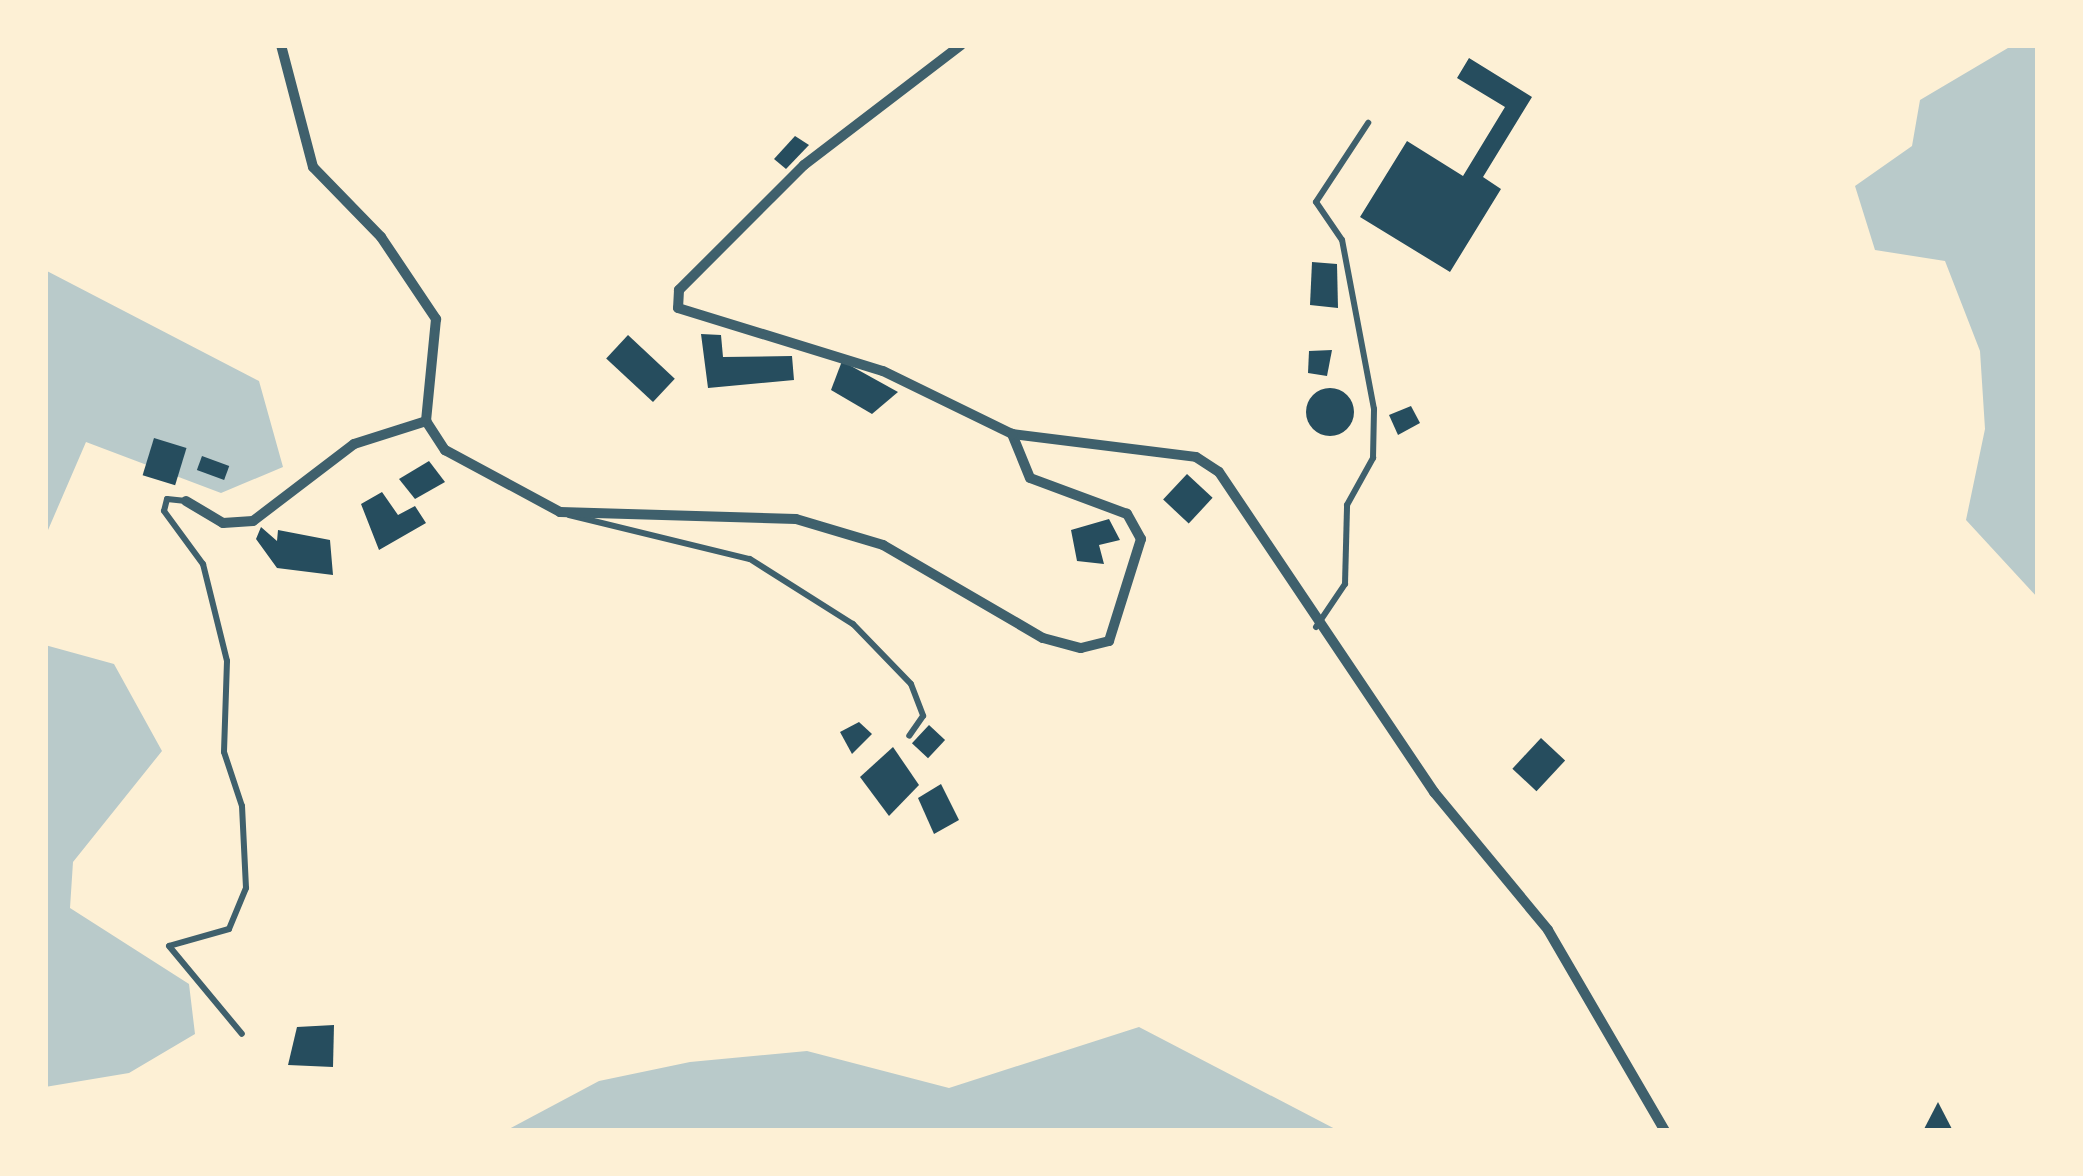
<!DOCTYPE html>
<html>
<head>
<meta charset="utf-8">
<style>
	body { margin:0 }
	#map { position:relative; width:2083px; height:1176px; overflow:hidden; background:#fdf0d5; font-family:"Source Sans 3",sans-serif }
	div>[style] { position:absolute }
	.green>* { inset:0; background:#b9caca }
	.building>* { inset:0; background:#264d5e; transform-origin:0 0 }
	.round { border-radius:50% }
	.service>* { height:6px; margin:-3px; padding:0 3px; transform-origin:3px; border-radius:3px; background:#3f606c }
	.minor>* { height:10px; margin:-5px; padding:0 5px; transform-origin:5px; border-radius:5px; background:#3f606c }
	span { translate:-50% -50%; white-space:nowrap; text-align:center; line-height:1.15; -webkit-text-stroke:12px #fdf0d5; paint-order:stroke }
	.frame { position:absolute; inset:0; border:48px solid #fdf0d5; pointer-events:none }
</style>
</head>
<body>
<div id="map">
	<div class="green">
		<i style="clip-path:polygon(2013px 45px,2038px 45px,2038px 598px,1966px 520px,1985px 429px,1980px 351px,1945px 261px,1875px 250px,1855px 186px,1912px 146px,1920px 100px)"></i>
		<i style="clip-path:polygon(45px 270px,259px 381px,283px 467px,221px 493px,86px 442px,45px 537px)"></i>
		<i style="clip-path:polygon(45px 645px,114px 664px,162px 751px,73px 862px,70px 908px,189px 984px,195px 1034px,129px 1073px,45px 1087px)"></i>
		<i style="clip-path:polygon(1139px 1027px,1339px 1131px,505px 1131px,599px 1081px,690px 1062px,807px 1051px,949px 1088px)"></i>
	</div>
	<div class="building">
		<i style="clip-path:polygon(1469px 58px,1532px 97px,1483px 177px,1501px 189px,1450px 272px,1360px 217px,1407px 141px,1463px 176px,1505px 107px,1457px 78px)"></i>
		<i style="clip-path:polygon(795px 136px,809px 145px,786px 169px,774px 159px)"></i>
		<i style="clip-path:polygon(1312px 262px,1337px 264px,1338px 308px,1310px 305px)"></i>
		<i style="clip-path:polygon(701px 334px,721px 335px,723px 357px,792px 356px,794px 380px,708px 388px)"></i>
		<i style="left:628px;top:335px;width:64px;height:32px;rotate:43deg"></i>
		<i style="clip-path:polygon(1332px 350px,1327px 376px,1308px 373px,1309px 351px)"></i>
		<i style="clip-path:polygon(842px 361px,898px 392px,872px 414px,831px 390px)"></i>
		<i class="round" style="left:1306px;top:388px;width:48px;height:48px"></i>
		<i style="clip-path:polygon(1411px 406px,1420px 423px,1398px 435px,1389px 415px)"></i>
		<i style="left:154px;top:438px;width:34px;height:39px;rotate:17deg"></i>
		<i style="left:202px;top:456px;width:29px;height:15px;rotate:20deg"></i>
		<i style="clip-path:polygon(429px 461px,445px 482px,415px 499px,399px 479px)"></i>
		<i style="left:1187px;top:474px;width:35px;height:35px;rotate:43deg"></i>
		<i style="clip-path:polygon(382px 492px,398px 515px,415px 506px,426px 523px,379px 550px,361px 504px)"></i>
		<i style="clip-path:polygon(1109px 519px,1120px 540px,1099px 545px,1104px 564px,1077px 561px,1071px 530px)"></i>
		<i style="clip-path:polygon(261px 527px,277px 541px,278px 530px,330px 540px,333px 575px,277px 568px,256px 539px)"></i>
		<i style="clip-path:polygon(859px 722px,872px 734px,852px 754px,840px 732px)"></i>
		<i style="left:929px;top:725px;width:22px;height:25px;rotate:43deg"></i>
		<i style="left:1541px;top:738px;width:33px;height:42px;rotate:43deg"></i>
		<i style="clip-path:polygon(893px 747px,919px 785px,889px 816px,860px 777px)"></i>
		<i style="clip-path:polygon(941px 784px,959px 820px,934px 834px,918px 798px)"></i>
		<i style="clip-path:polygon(334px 1025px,333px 1067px,288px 1065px,297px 1027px)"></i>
		<i style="clip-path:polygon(1938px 1102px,1953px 1131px,1923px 1131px)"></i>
	</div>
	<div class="service">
		<i style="left:186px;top:501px;width:19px;rotate:-174deg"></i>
		<i style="left:167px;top:499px;width:12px;rotate:104deg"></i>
		<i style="left:164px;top:511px;width:66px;rotate:53.7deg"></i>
		<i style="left:203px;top:564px;width:100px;rotate:76.1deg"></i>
		<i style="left:227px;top:661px;width:91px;rotate:91.9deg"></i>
		<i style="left:224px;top:752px;width:57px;rotate:71.6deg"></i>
		<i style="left:242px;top:806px;width:82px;rotate:87.2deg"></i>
		<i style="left:246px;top:888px;width:44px;rotate:112.5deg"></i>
		<i style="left:229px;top:929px;width:62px;rotate:164.2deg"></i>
		<i style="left:169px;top:946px;width:114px;rotate:50.3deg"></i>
		<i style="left:569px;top:515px;width:186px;rotate:13.7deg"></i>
		<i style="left:750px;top:559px;width:122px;rotate:32.3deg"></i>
		<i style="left:853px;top:624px;width:83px;rotate:46deg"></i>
		<i style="left:911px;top:684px;width:34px;rotate:69deg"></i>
		<i style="left:923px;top:716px;width:24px;rotate:125deg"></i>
		<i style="left:1316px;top:627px;width:52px;rotate:-56deg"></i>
		<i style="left:1345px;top:584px;width:79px;rotate:-88.5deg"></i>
		<i style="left:1347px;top:505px;width:54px;rotate:-61deg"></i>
		<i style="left:1373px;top:458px;width:49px;rotate:-88.8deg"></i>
		<i style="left:1374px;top:409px;width:172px;rotate:-100.7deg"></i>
		<i style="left:1342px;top:240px;width:46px;rotate:-124.4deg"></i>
		<i style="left:1316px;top:202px;width:95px;rotate:-56.6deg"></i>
	</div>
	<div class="minor">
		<i style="left:281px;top:45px;width:126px;rotate:75.3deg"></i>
		<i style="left:313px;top:167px;width:98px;rotate:45.8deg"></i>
		<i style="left:381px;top:237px;width:99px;rotate:56.1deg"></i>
		<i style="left:436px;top:319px;width:102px;rotate:95.6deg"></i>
		<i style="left:426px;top:421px;width:35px;rotate:57deg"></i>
		<i style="left:445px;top:450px;width:131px;rotate:28.3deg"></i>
		<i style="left:560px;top:512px;width:236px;rotate:1.7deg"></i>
		<i style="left:796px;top:519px;width:91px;rotate:16.6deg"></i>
		<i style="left:883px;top:545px;width:185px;rotate:30.2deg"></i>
		<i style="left:1043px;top:638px;width:39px;rotate:15deg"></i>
		<i style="left:1081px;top:648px;width:29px;rotate:-14deg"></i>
		<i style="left:1109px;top:641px;width:107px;rotate:-72.6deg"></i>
		<i style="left:1141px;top:539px;width:29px;rotate:-119deg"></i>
		<i style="left:1127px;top:514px;width:103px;rotate:-159.6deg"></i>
		<i style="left:1030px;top:478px;width:48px;rotate:-112.2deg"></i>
		<i style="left:1012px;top:434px;width:185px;rotate:7.1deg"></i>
		<i style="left:1196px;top:457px;width:27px;rotate:33deg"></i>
		<i style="left:1219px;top:472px;width:386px;rotate:56.1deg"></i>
		<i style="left:1434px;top:792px;width:179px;rotate:50.4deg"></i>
		<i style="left:1548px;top:930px;width:233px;rotate:59.8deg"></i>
		<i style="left:961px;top:45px;width:198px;rotate:142.6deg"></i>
		<i style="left:804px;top:165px;width:177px;rotate:135deg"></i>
		<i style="left:679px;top:290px;width:18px;rotate:93deg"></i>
		<i style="left:678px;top:308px;width:214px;rotate:17.1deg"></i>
		<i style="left:883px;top:371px;width:144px;rotate:26deg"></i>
		<i style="left:186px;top:501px;width:43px;rotate:30.7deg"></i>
		<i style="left:223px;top:523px;width:30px;rotate:-4deg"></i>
		<i style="left:253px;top:521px;width:127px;rotate:-37.3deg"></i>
		<i style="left:354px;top:444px;width:76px;rotate:-17.7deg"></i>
	</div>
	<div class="frame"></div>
</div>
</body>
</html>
